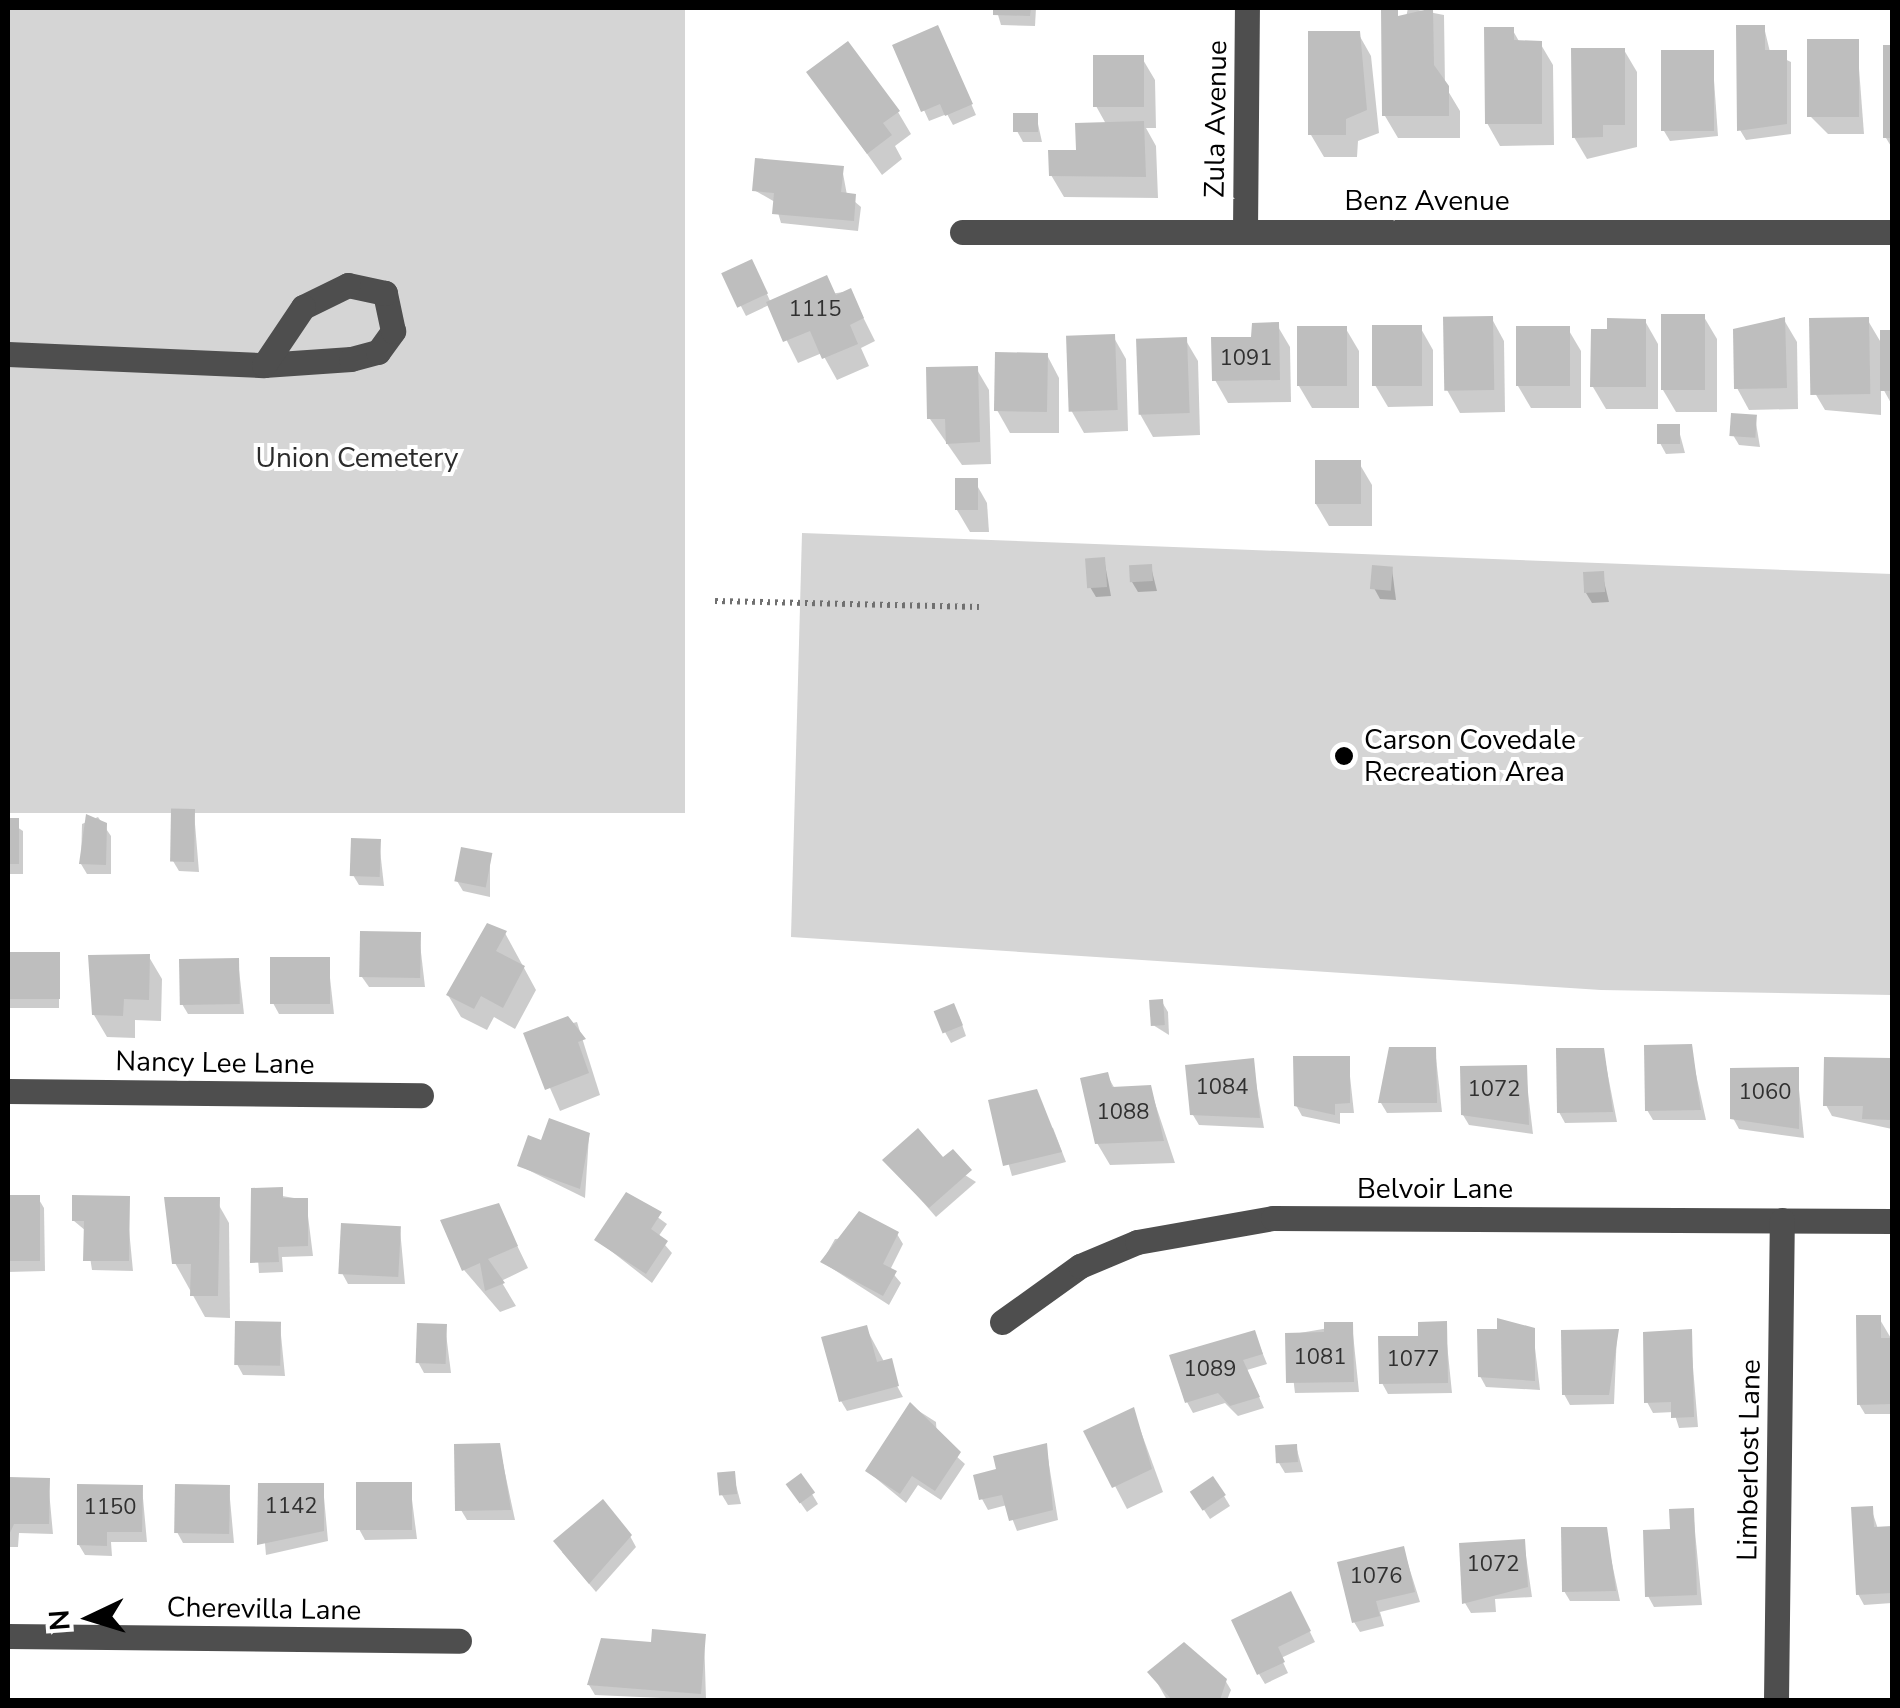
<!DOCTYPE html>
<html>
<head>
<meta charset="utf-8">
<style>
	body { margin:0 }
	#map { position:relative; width:1900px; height:1708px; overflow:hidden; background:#fff; font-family:"Nunito Sans",sans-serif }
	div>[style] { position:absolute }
	.green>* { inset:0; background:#d5d5d5; transform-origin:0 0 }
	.shadow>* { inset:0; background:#0003; transform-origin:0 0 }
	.building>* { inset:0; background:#bebebe; transform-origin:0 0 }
	.path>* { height:6px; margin-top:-3px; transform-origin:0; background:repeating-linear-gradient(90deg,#707070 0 2.5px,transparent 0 7.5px) }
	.minor>* { height:25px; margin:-12.5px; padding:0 12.5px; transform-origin:12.5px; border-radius:12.5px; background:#4e4e4e }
	.dots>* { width:28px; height:28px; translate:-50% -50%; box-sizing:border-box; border:5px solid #fff; border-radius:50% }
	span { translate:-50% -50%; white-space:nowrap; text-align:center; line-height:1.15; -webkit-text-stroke:8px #fff; paint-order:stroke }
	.number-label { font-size:22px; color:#303030 }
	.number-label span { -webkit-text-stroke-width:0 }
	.street-label { font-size:28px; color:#000 }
	.park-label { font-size:28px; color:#2c2c2c }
	.poi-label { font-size:28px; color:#000 }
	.left { translate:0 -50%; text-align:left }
	.frame { position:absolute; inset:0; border:10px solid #000; pointer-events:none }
	.north { position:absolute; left:40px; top:1568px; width:100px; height:100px; -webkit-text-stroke:8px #fff; paint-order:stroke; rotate:266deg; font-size:28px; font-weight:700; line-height:40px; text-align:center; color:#000 }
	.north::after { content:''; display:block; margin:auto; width:35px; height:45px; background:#000; clip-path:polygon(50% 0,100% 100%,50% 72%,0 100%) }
</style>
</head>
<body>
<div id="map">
	<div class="green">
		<i style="left:8px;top:8px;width:677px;height:805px"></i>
		<i style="clip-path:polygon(802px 533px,1892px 574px,1892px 995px,1601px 990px,791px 937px)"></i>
	</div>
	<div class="shadow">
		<i style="clip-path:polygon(996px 8px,1036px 8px,1035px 26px,1001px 25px)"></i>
		<i style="clip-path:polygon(1408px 8px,1444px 15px,1445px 86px,1460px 111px,1460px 138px,1398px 138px,1385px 116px)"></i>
		<i style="clip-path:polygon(1764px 27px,1770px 52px,1791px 62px,1791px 134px,1746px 140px,1740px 130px)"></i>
		<i style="clip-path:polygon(1512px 29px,1520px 43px,1540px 43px,1553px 65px,1554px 145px,1500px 146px,1487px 123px)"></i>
		<i style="clip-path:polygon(1358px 33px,1371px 56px,1379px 133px,1358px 141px,1357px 157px,1324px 157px,1311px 135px)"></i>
		<i style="clip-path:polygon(943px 39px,976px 115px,953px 125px,947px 114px,929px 121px,895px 47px)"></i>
		<i style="clip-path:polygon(1857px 42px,1864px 134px,1828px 134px,1811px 117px)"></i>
		<i style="clip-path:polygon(1885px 47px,1892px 47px,1892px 148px,1886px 138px)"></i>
		<i style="clip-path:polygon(1624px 50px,1637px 72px,1637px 147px,1587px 159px,1574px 137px)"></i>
		<i style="clip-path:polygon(1712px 52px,1718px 136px,1670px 141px,1664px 131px)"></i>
		<i style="clip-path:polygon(1142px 58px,1155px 80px,1156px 128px,1146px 128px,1156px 146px,1158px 198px,1064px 197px,1051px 175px,1106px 124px,1096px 106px)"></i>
		<i style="clip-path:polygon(810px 73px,898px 112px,911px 134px,895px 146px,902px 159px,882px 175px)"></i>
		<i style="clip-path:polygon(1036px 115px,1042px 142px,1023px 142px,1017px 131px)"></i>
		<i style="clip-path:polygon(842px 168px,847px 195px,861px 207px,858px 231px,781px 223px,775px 202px,754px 190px)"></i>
		<i style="clip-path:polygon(757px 272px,771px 303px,850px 291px,875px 341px,861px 348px,869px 366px,837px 380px,822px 353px,798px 363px,769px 305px,746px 316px,725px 275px)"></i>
		<i style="clip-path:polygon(1704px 317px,1717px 339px,1717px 412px,1676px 412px,1663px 390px)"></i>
		<i style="clip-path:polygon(1492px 319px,1504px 341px,1505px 412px,1460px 413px,1447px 390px)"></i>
		<i style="clip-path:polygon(1867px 319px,1883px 346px,1883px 333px,1892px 332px,1892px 405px,1881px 385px,1881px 415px,1825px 410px,1812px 388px)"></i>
		<i style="clip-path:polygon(1784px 320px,1797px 342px,1798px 409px,1749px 410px,1737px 388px)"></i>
		<i style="clip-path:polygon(1645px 321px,1658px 344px,1658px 409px,1606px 409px,1593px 387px,1609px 331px)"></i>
		<i style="clip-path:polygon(1277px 325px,1290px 347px,1291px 402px,1228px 403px,1215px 380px)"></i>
		<i style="clip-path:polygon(1420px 327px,1433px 350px,1433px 406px,1388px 407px,1375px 385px)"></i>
		<i style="clip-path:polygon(1346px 329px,1359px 351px,1359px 408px,1312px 408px,1299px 386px)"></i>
		<i style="clip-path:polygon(1568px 329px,1581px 351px,1581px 408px,1531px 408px,1518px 386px)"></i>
		<i style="clip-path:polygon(1113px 336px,1126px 359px,1128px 431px,1084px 433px,1071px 410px)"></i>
		<i style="clip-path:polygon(1185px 339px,1198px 361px,1200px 435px,1153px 437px,1140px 414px)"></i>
		<i style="clip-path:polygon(1047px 355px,1059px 378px,1059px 433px,1010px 433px,997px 410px)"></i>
		<i style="clip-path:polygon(976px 368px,989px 390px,991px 464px,962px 465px,930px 419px)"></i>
		<i style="clip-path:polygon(1755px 417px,1760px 447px,1739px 445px,1733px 435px)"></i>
		<i style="clip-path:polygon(1678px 427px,1685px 453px,1666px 454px,1660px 443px)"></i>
		<i style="clip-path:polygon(1359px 463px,1372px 485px,1372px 526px,1329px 526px,1316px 504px)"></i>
		<i style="clip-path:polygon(974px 480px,987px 503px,989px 532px,970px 532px,957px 510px)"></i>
		<i style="clip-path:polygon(1104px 559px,1111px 596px,1096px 597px,1090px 587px)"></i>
		<i style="clip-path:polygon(1151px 567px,1157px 591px,1138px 592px,1132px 582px)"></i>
		<i style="clip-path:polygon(1392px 569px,1396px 600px,1380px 599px,1374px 588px)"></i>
		<i style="clip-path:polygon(1602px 573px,1609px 602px,1592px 603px,1586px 593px)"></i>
		<i style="clip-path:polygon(194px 812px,199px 872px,179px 871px,173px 861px)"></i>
		<i style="clip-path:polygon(98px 817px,111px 836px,111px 874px,87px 874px,81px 864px,82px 824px)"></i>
		<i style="clip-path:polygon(8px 821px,23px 831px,23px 874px,8px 874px)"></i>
		<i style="clip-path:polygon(379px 841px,384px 886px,359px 885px,353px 875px)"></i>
		<i style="clip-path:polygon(490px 855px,490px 897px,463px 891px,457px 881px)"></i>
		<i style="clip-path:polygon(505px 933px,536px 990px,515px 1029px,494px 1017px,487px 1030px,461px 1017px,448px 995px)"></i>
		<i style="clip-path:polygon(419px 935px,425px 987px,369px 987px,362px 977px)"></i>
		<i style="left:8px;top:955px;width:51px;height:53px"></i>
		<i style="clip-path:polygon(149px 957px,162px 979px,161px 1021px,135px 1020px,135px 1038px,107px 1037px,94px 1015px)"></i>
		<i style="clip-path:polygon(328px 960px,334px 1014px,279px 1014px,273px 1003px)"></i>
		<i style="clip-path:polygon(238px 961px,244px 1014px,188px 1014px,182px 1004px)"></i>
		<i style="clip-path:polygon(1162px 1002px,1168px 1012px,1169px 1035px,1153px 1025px)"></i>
		<i style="clip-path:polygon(959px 1016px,966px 1036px,951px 1043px,945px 1032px)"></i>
		<i style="clip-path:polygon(577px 1022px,600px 1095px,560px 1111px,527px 1035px)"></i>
		<i style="clip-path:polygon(1690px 1047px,1706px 1120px,1653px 1120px,1647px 1110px)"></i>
		<i style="clip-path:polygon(1435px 1049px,1442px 1112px,1387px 1113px,1381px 1103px)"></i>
		<i style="clip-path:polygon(1603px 1050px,1617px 1122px,1565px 1123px,1559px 1112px)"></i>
		<i style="clip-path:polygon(1348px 1058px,1354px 1113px,1340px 1113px,1340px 1124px,1302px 1116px,1296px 1105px)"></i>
		<i style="clip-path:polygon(1891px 1060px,1892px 1129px,1832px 1116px,1826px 1105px)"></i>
		<i style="clip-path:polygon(1252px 1061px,1264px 1128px,1199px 1125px,1193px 1115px)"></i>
		<i style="clip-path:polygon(1525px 1067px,1533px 1134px,1469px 1125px,1463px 1115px)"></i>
		<i style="clip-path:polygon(1797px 1070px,1804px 1138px,1739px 1129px,1733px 1118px)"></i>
		<i style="clip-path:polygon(1107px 1075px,1115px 1089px,1150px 1088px,1175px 1163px,1110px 1165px,1097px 1143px)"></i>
		<i style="clip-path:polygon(991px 1102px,1053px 1128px,1066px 1162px,1012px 1176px)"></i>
		<i style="clip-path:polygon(589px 1135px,585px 1198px,520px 1166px,543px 1143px)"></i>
		<i style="clip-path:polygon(886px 1160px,943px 1161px,976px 1182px,936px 1217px)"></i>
		<i style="clip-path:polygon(253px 1191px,306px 1200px,313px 1256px,282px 1257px,283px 1272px,259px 1273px)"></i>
		<i style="clip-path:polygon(627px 1195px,667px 1224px,658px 1237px,672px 1253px,652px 1283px,597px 1240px)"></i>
		<i style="clip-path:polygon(8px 1198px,38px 1198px,44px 1208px,45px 1271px,8px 1272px)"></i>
		<i style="clip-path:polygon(126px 1198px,133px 1271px,92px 1270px,86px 1231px,74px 1221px)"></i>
		<i style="clip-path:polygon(216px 1200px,229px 1223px,230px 1318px,205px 1317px,175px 1263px)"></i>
		<i style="clip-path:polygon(498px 1206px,528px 1268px,501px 1281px,516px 1306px,500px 1312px,464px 1270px)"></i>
		<i style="clip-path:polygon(400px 1229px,405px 1284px,348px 1284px,342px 1273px)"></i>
		<i style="clip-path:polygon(897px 1234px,903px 1244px,890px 1270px,901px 1283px,889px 1305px,822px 1262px,835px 1239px)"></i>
		<i style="clip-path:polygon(1879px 1318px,1892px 1340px,1892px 1414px,1865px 1414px,1859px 1404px)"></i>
		<i style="clip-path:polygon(1352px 1324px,1359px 1392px,1295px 1393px,1288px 1335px)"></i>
		<i style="clip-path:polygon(1445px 1324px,1452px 1393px,1388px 1394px,1382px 1383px)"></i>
		<i style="clip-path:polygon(280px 1325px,285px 1376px,243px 1375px,237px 1364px)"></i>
		<i style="clip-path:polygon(445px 1326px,451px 1373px,424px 1373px,418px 1362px)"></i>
		<i style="clip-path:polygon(866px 1328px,903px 1397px,847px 1411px,841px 1401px)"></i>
		<i style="clip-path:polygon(1533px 1331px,1540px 1390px,1486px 1387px,1480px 1376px)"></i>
		<i style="clip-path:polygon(1690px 1331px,1698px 1427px,1679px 1428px,1674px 1412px,1653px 1413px,1647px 1402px)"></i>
		<i style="clip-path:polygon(1254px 1332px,1267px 1364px,1247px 1370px,1264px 1408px,1238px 1416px,1225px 1403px,1193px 1413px,1187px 1402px)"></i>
		<i style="clip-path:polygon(1617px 1332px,1614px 1404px,1570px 1405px,1564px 1394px)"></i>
		<i style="clip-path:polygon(911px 1406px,936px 1422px,937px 1439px,965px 1464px,941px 1500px,918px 1485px,906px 1503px,867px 1471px)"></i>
		<i style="clip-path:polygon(1133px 1410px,1163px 1492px,1127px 1509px,1087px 1432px)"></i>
		<i style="clip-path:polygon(499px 1445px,515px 1520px,467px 1520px,461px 1510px)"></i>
		<i style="clip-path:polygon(1046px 1446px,1058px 1520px,1017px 1531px,1007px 1505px,988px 1510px,982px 1499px,998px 1471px)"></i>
		<i style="clip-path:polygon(1296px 1446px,1303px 1472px,1285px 1473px,1279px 1463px)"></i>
		<i style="clip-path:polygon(733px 1474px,741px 1504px,728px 1505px,722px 1495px)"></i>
		<i style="clip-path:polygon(8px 1479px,48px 1480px,53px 1534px,19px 1533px,18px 1547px,8px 1547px)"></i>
		<i style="clip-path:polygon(410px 1484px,417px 1539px,365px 1540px,359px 1529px)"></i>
		<i style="clip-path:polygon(260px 1486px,323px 1486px,328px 1541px,266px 1555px)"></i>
		<i style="clip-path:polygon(142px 1487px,147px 1542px,111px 1542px,112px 1556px,85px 1555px,79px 1545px)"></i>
		<i style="clip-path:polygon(229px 1488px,234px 1543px,183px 1543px,177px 1532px)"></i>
		<i style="clip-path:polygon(1193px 1493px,1224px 1496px,1230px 1506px,1210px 1519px)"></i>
		<i style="clip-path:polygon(812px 1494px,818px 1504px,807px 1512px,795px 1495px)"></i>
		<i style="clip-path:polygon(1871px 1508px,1878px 1529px,1892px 1528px,1892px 1603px,1864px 1605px,1858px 1594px)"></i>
		<i style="clip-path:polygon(1693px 1510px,1702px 1605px,1654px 1607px,1648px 1596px,1673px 1531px)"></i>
		<i style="clip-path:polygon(1605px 1530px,1620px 1601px,1570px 1601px,1564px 1591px)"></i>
		<i style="clip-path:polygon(630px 1536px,636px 1547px,596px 1592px,562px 1552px)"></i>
		<i style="clip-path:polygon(1524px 1542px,1532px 1597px,1495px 1599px,1496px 1612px,1471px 1613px,1465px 1603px)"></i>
		<i style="clip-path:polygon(1403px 1548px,1420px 1602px,1380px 1612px,1384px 1626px,1360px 1632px,1354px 1622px)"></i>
		<i style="clip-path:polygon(1296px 1604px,1315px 1642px,1281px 1658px,1288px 1673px,1265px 1684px,1259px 1674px)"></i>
		<i style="clip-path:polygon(704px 1636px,706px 1700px,595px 1695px,589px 1685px,653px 1645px)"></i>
		<i style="clip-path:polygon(1151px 1672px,1225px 1680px,1231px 1690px,1227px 1700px,1167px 1700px)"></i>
	</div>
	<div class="building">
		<i style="clip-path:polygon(993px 8px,1031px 8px,1030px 16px,993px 15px)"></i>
		<i style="clip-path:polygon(1381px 8px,1398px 8px,1398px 16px,1433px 8px,1434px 65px,1449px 86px,1449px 116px,1382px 116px)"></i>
		<i style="clip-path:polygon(938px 25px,973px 104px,945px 116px,940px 104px,921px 112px,892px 45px)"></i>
		<i style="clip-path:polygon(1736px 25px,1765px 25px,1765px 50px,1787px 50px,1787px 124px,1737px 131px)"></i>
		<i style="clip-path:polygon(1484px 27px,1514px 27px,1514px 40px,1542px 41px,1542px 124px,1485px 124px)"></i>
		<i style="clip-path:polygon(1308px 31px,1360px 31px,1367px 110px,1346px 119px,1346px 135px,1308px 135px)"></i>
		<i style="left:1807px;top:39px;width:52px;height:78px"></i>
		<i style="clip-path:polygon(848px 41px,900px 111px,883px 123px,892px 135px,867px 154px,806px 72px)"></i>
		<i style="left:1883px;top:45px;width:9px;height:93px"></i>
		<i style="clip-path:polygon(1571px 48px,1625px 48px,1625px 125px,1603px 125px,1603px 137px,1572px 138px)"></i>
		<i style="left:1661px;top:50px;width:53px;height:81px"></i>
		<i style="left:1093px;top:55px;width:51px;height:52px"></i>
		<i style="left:1013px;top:113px;width:25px;height:19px"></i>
		<i style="clip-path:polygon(1144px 121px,1146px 177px,1049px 176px,1048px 150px,1076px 150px,1075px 123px)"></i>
		<i style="clip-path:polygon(755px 158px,844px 166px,841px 192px,856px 194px,854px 221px,772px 214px,774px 193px,752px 191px)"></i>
		<i style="left:752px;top:259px;width:38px;height:34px;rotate:65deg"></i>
		<i style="clip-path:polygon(827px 275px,836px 295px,851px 288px,864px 318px,850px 325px,858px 344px,822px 359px,810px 331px,783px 342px,766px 302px)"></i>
		<i style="left:1661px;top:314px;width:44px;height:76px"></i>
		<i style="left:1493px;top:316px;width:74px;height:50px;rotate:89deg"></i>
		<i style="clip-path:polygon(1785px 317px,1787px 388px,1734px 389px,1733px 329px)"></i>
		<i style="left:1869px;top:317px;width:77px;height:60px;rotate:89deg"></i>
		<i style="clip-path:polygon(1607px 318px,1646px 319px,1646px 387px,1590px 387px,1591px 329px,1607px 329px)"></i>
		<i style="clip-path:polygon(1279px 322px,1280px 380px,1212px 381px,1211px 337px,1251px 337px,1252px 323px)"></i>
		<i style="left:1372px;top:325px;width:50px;height:61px"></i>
		<i style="left:1297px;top:326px;width:50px;height:60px"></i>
		<i style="left:1516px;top:326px;width:54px;height:60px"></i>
		<i style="left:1880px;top:330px;width:12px;height:61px"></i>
		<i style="left:1115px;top:334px;width:76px;height:49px;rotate:88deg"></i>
		<i style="left:1187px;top:337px;width:76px;height:51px;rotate:88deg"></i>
		<i style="left:995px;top:352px;width:53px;height:59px;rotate:1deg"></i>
		<i style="clip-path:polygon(978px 366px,980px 442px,946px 444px,945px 419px,927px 419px,926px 367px)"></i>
		<i style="left:1731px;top:413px;width:26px;height:23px;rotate:4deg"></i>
		<i style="left:1657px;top:424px;width:23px;height:20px"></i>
		<i style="left:1315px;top:460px;width:46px;height:44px"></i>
		<i style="left:955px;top:478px;width:23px;height:32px"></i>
		<i style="left:1105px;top:557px;width:30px;height:20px;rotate:86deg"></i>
		<i style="left:1152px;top:564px;width:17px;height:23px;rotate:87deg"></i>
		<i style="left:1372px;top:565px;width:21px;height:24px;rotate:5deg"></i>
		<i style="left:1604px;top:571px;width:21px;height:21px;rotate:87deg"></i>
		<i style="left:195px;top:809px;width:53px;height:24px;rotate:91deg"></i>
		<i style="clip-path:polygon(86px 814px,107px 823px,106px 865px,79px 864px)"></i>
		<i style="left:8px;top:818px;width:11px;height:46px"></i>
		<i style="left:351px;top:838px;width:30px;height:38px;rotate:2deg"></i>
		<i style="left:461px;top:847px;width:32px;height:35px;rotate:11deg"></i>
		<i style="clip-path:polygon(487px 923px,507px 931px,496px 951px,525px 966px,503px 1008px,481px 996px,474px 1009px,446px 995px)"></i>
		<i style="left:421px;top:932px;width:46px;height:61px;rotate:91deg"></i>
		<i style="left:60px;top:952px;width:47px;height:52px;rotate:90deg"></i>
		<i style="clip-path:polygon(150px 954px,149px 1000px,124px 999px,123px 1016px,92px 1015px,88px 955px)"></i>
		<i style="left:270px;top:957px;width:60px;height:47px"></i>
		<i style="left:239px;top:958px;width:46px;height:60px;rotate:89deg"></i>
		<i style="left:1163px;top:999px;width:26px;height:14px;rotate:86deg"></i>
		<i style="left:954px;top:1003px;width:24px;height:22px;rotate:68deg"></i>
		<i style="clip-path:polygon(568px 1016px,586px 1039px,578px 1042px,589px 1073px,545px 1090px,523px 1033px)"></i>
		<i style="clip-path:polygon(1692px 1044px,1701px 1110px,1645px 1111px,1644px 1045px)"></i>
		<i style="clip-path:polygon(1389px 1047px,1436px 1047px,1437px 1103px,1378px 1103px)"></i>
		<i style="clip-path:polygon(1556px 1048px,1604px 1048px,1613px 1112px,1557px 1113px)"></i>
		<i style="clip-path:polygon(1293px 1056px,1350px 1056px,1350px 1103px,1335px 1104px,1335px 1115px,1294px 1106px)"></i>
		<i style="clip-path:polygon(1824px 1057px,1892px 1058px,1891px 1120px,1862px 1119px,1863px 1106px,1823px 1106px)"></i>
		<i style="clip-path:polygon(1254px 1058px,1260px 1118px,1190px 1115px,1185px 1065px)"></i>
		<i style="clip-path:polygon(1527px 1065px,1529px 1125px,1461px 1115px,1460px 1066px)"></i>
		<i style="clip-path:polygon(1799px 1067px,1799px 1129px,1730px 1119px,1730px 1068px)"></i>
		<i style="clip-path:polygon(1108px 1072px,1112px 1087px,1151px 1085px,1164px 1141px,1095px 1144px,1080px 1078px)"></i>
		<i style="clip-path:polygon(1037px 1089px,1062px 1152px,1003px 1166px,988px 1100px)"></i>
		<i style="clip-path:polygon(549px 1118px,590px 1133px,580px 1189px,517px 1166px,528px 1135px,541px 1140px)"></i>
		<i style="clip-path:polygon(918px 1128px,943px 1157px,953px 1149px,972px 1170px,929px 1208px,882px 1160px)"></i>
		<i style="clip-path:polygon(283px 1187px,283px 1198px,308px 1198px,308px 1246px,278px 1247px,279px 1262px,250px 1263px,251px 1188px)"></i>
		<i style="clip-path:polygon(626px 1192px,662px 1212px,651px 1229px,668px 1241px,646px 1274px,594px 1240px)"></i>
		<i style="left:40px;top:1195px;width:66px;height:32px;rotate:90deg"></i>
		<i style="clip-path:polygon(72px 1195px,130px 1196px,129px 1261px,83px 1261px,84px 1221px,72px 1221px)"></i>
		<i style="clip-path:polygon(164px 1197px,220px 1197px,218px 1296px,190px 1296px,191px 1264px,172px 1264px)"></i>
		<i style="clip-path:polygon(499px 1203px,518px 1246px,488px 1259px,505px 1283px,485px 1291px,480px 1263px,462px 1271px,440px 1220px)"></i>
		<i style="clip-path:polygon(859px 1211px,899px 1232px,883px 1264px,897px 1271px,883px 1296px,820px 1262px)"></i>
		<i style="left:341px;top:1223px;width:60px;height:51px;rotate:3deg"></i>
		<i style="clip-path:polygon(1856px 1315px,1881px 1315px,1881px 1338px,1892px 1338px,1892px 1404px,1857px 1405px)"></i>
		<i style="clip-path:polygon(1497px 1318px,1535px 1328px,1535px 1381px,1478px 1377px,1477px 1329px,1497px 1329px)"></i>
		<i style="left:235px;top:1321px;width:46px;height:44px;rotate:1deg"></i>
		<i style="clip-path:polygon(1447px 1321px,1448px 1383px,1379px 1384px,1378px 1336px,1418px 1336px,1418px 1322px)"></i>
		<i style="clip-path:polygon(1324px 1322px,1353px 1322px,1354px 1382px,1286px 1383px,1285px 1333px,1324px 1332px)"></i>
		<i style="left:417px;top:1323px;width:30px;height:40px;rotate:2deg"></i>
		<i style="clip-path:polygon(867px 1325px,877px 1362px,892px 1358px,899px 1386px,839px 1402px,821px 1337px)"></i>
		<i style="clip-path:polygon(1619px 1329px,1609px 1395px,1562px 1395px,1561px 1330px)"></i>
		<i style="clip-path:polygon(1692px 1329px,1694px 1417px,1671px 1418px,1671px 1402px,1644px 1403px,1643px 1332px)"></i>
		<i style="clip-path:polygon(1255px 1330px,1263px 1354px,1243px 1360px,1260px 1397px,1230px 1406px,1218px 1393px,1185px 1403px,1169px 1355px)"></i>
		<i style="clip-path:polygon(910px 1402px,961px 1452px,935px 1491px,912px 1476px,900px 1494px,865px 1471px)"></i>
		<i style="clip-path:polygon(1134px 1407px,1152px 1469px,1112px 1488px,1083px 1431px)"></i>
		<i style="clip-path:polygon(500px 1443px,511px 1510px,455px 1511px,454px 1444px)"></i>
		<i style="clip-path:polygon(1047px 1443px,1053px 1510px,1009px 1521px,1002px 1495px,979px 1500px,973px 1475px,996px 1469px,993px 1456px)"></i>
		<i style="left:1297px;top:1444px;width:18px;height:22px;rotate:87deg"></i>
		<i style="left:735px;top:1471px;width:23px;height:18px;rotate:85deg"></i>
		<i style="left:801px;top:1473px;width:24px;height:19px;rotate:54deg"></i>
		<i style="left:1213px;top:1476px;width:23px;height:28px;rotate:56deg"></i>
		<i style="clip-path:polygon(8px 1477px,50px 1478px,49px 1524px,14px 1524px,8px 1537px)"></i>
		<i style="left:356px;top:1482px;width:56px;height:48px"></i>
		<i style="clip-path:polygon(258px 1483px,324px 1483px,324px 1531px,257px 1545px)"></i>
		<i style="clip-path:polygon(77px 1484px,143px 1485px,142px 1532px,107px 1532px,107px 1546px,77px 1545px)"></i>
		<i style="left:175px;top:1484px;width:55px;height:49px;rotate:1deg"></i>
		<i style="clip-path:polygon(603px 1499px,632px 1535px,589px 1584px,553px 1541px)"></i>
		<i style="clip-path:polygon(1873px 1506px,1874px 1527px,1892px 1526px,1892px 1593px,1856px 1595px,1851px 1507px)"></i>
		<i style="clip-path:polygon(1694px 1508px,1697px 1595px,1645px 1597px,1643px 1530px,1670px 1529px,1669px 1509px)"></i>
		<i style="clip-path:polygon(1561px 1527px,1607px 1527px,1616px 1591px,1562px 1592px)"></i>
		<i style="clip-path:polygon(1525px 1539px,1528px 1587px,1462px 1604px,1459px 1543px)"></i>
		<i style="clip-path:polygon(1404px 1546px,1415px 1592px,1376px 1601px,1380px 1616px,1352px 1623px,1337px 1562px)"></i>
		<i style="clip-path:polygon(1291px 1591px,1311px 1631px,1278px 1647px,1285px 1662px,1257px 1675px,1231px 1620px)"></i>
		<i style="clip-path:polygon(652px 1629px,706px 1634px,701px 1694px,587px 1685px,601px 1638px,651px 1642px)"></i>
		<i style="clip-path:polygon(1184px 1642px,1227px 1679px,1220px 1700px,1172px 1700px,1147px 1672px)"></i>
	</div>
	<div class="path">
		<i style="left:715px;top:601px;width:264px;rotate:1.3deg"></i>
	</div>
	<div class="minor">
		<i style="left:1245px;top:231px;width:223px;rotate:-89.5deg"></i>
		<i style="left:962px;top:232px;width:930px"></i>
		<i style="left:8px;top:354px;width:256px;rotate:2.5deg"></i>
		<i style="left:264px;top:365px;width:87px;rotate:-3.9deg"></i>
		<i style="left:351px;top:359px;width:28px;rotate:-15deg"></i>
		<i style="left:378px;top:352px;width:26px;rotate:-54deg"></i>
		<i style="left:393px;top:331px;width:39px;rotate:-102deg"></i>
		<i style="left:385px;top:293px;width:38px;rotate:-168deg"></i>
		<i style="left:348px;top:285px;width:50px;rotate:153.9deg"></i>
		<i style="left:303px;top:307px;width:70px;rotate:123.9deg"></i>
		<i style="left:8px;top:1091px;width:413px;rotate:0.6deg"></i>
		<i style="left:1002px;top:1322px;width:96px;rotate:-35.7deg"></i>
		<i style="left:1080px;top:1266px;width:62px;rotate:-22.8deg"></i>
		<i style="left:1137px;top:1242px;width:138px;rotate:-10deg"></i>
		<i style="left:1273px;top:1218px;width:619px;rotate:0.28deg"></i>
		<i style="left:8px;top:1636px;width:451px;rotate:0.6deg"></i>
		<i style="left:1776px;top:1700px;width:480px;rotate:-89.3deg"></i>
	</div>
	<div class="dots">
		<i style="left:1344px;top:756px;background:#000"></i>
	</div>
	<div class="number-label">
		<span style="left:815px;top:310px">1115</span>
		<span style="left:1246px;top:359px">1091</span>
		<span style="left:1222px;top:1088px">1084</span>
		<span style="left:1494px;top:1090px">1072</span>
		<span style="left:1765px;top:1093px">1060</span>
		<span style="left:1123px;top:1113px">1088</span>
		<span style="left:1320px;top:1358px">1081</span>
		<span style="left:1413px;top:1360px">1077</span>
		<span style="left:1210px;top:1370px">1089</span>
		<span style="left:291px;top:1507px">1142</span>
		<span style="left:110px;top:1508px">1150</span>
		<span style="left:1493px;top:1565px">1072</span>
		<span style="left:1376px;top:1577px">1076</span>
	</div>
	<div class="street-label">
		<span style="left:1216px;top:119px;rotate:-89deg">Zula Avenue</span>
		<span style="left:1427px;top:201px">Benz Avenue</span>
		<span style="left:215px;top:1063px;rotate:1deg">Nancy Lee Lane</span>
		<span style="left:1435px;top:1189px">Belvoir Lane</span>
		<span style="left:1749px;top:1460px;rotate:-89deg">Limberlost Lane</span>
		<span style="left:264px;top:1609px;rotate:1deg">Cherevilla Lane</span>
	</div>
	<div class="park-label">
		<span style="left:357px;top:458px">Union Cemetery</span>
	</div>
	<div class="poi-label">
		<span class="left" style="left:1364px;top:756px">Carson Covedale<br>Recreation Area</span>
	</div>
	<div class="frame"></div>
	<div class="north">N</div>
</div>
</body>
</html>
